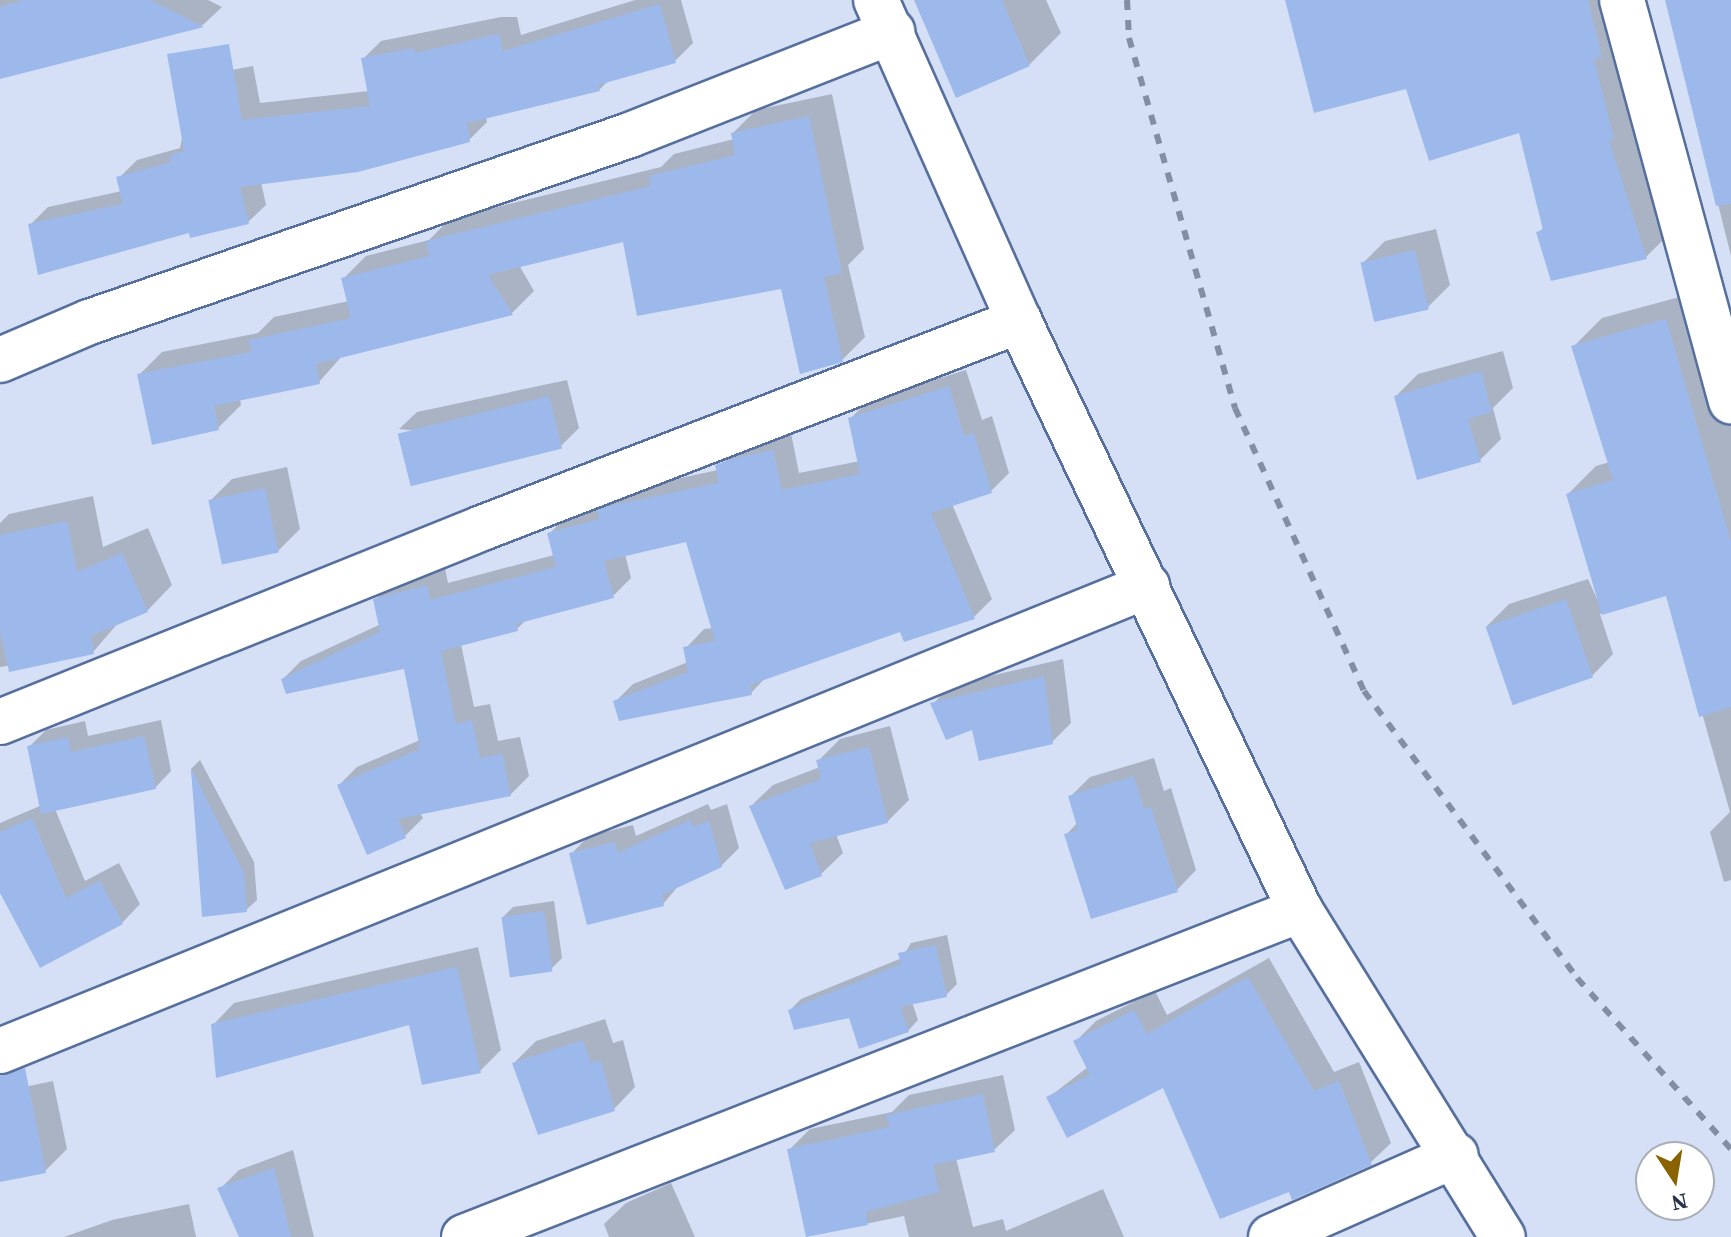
<!DOCTYPE html>
<html>
<head>
<meta charset="utf-8">
<style>
	body { margin:0 }
	#map { position:relative; width:1731px; height:1237px; overflow:hidden; background:#d5e0f6; font-family:"Source Serif 4",serif }
	div>[style] { position:absolute }
	.shadow>* { inset:0; background:#0003 }
	.building>* { inset:0; background:#9db9ec; transform-origin:0 0 }
	.roads { filter:drop-shadow(2px 0 #566f9d) drop-shadow(-2px 0 #566f9d) drop-shadow(0 2px #566f9d) drop-shadow(0 -2px #566f9d) }
	.minor>* { height:44px; margin:-22px; padding:0 22px; transform-origin:22px; border-radius:22px; background:#fff }
	.rail>* { height:6px; margin-top:-3px; transform-origin:0; background:repeating-linear-gradient(90deg,#838ea3 0 10px,transparent 0 20px) }
	span { translate:-50% -50%; white-space:nowrap; text-align:center; line-height:1.15; -webkit-text-stroke:6px #fff; paint-order:stroke }
	.north { position:absolute; left:1635px; top:1141px; width:80px; height:80px; box-sizing:border-box; background:#fff; border:2px solid #a9aeb6; border-radius:50%; rotate:168deg; font-size:22px; font-weight:700; line-height:32px; text-align:center; color:#293449 }
	.north::after { content:''; display:block; margin:auto; width:28px; height:36px; background:#886300; clip-path:polygon(50% 0,100% 100%,50% 72%,0 100%) }
</style>
</head>
<body>
<div id="map">
	<div class="shadow">
		<i style="clip-path:polygon(0 0,208px 0,222px 7px,203px 25px,0 77px)"></i>
		<i style="clip-path:polygon(635px 0,681px 0,693px 43px,675px 61px,609px 80px,599px 90px,486px 116px,487px 122px,469px 140px,261px 182px,266px 205px,248px 222px,190px 230px,30px 225px,48px 207px,122px 191px,119px 178px,137px 160px,180px 148px,194px 77px,253px 66px,260px 103px,369px 91px,363px 59px,381px 41px,501px 17px,517px 17px,521px 35px)"></i>
		<i style="clip-path:polygon(916px 0,1046px 0,1061px 33px,1029px 65px)"></i>
		<i style="clip-path:polygon(1288px 0,1631px 0,1680px 223px,1646px 257px,1538px 233px,1544px 227px,1520px 130px,1408px 87px)"></i>
		<i style="clip-path:polygon(1667px 0,1731px 0,1731px 256px)"></i>
		<i style="clip-path:polygon(832px 94px,864px 249px,848px 265px,865px 337px,842px 360px,782px 286px,624px 239px,519px 265px,534px 291px,512px 313px,342px 356px,319px 382px,240px 399px,241px 405px,218px 428px,139px 375px,162px 352px,258px 333px,274px 317px,349px 301px,343px 279px,366px 256px,429px 240px,451px 218px,661px 167px,674px 154px,734px 139px,733px 133px,756px 110px)"></i>
		<i style="clip-path:polygon(1436px 229px,1450px 285px,1428px 307px,1363px 263px,1385px 241px)"></i>
		<i style="clip-path:polygon(1694px 293px,1731px 413px,1731px 880px,1724px 882px,1710px 832px,1730px 812px,1668px 593px,1600px 614px,1613px 654px,1592px 676px,1487px 626px,1509px 604px,1588px 579px,1603px 612px,1568px 494px,1596px 466px,1610px 462px,1574px 346px,1602px 318px)"></i>
		<i style="clip-path:polygon(1503px 351px,1513px 388px,1493px 408px,1501px 439px,1480px 460px,1396px 396px,1418px 374px)"></i>
		<i style="clip-path:polygon(966px 370px,982px 420px,992px 416px,1009px 473px,991px 491px,952px 504px,992px 599px,974px 617px,906px 639px,901px 629px,766px 677px,751px 693px,615px 702px,633px 684px,688px 662px,686px 648px,704px 629px,713px 628px,687px 539px,625px 554px,631px 578px,613px 596px,527px 619px,517px 629px,461px 644px,474px 707px,490px 704px,498px 741px,520px 737px,529px 776px,510px 795px,420px 813px,423px 818px,405px 836px,339px 785px,357px 767px,420px 740px,405px 667px,283px 679px,301px 661px,381px 624px,376px 599px,394px 581px,445px 568px,448px 583px,554px 555px,549px 534px,567px 516px,604px 506px,629px 489px,718px 470px,736px 447px,750px 442px,791px 433px,799px 473px,860px 461px,851px 418px,869px 400px)"></i>
		<i style="clip-path:polygon(567px 380px,579px 428px,561px 446px,399px 429px,417px 412px)"></i>
		<i style="clip-path:polygon(287px 467px,300px 529px,278px 551px,210px 501px,232px 479px)"></i>
		<i style="clip-path:polygon(93px 496px,103px 547px,148px 528px,172px 585px,147px 611px,119px 622px,93px 652px,0 667px,0 523px,9px 514px)"></i>
		<i style="clip-path:polygon(1063px 659px,1071px 723px,1052px 742px,973px 728px,933px 704px,951px 685px)"></i>
		<i style="clip-path:polygon(161px 720px,171px 771px,155px 788px,55px 809px,85px 881px,119px 863px,140px 904px,122px 923px,0 889px,0 823px,42px 805px,29px 747px,46px 730px,85px 721px,88px 736px)"></i>
		<i style="clip-path:polygon(890px 726px,909px 800px,887px 822px,836px 834px,843px 853px,821px 874px,751px 806px,773px 785px,820px 767px,818px 761px,840px 739px)"></i>
		<i style="clip-path:polygon(1154px 758px,1164px 791px,1171px 788px,1196px 870px,1177px 890px,1066px 835px,1078px 822px,1070px 797px,1090px 777px)"></i>
		<i style="clip-path:polygon(200px 760px,254px 862px,257px 900px,246px 910px,204px 915px,191px 769px)"></i>
		<i style="clip-path:polygon(708px 804px,711px 810px,727px 804px,739px 848px,721px 866px,680px 884px,663px 904px,571px 854px,589px 836px,633px 825px,636px 836px)"></i>
		<i style="clip-path:polygon(554px 901px,562px 958px,551px 969px,503px 917px,513px 907px)"></i>
		<i style="clip-path:polygon(947px 935px,957px 984px,946px 995px,912px 1002px,918px 1020px,908px 1031px,851px 1016px,790px 1010px,801px 999px,902px 958px,911px 943px)"></i>
		<i style="clip-path:polygon(478px 947px,501px 1050px,480px 1071px,411px 1023px,213px 1025px,234px 1003px)"></i>
		<i style="clip-path:polygon(1269px 958px,1334px 1072px,1359px 1062px,1391px 1143px,1370px 1163px,1290px 1190px,1164px 1085px,1049px 1097px,1088px 1067px,1075px 1042px,1096px 1021px,1155px 991px,1167px 1015px)"></i>
		<i style="clip-path:polygon(605px 1019px,613px 1043px,623px 1040px,635px 1087px,614px 1109px,514px 1063px,536px 1041px)"></i>
		<i style="clip-path:polygon(1003px 1075px,1015px 1130px,994px 1150px,956px 1158px,973px 1227px,1003px 1219px,1006px 1231px,1103px 1189px,1124px 1237px,909px 1237px,904px 1216px,807px 1236px,789px 1150px,810px 1129px,892px 1112px,909px 1095px)"></i>
		<i style="clip-path:polygon(53px 1081px,67px 1149px,45px 1171px,0 1180px,0 1092px)"></i>
		<i style="clip-path:polygon(293px 1150px,314px 1237px,240px 1237px,220px 1189px,239px 1170px)"></i>
		<i style="clip-path:polygon(671px 1183px,695px 1237px,609px 1237px,604px 1224px,626px 1203px)"></i>
		<i style="clip-path:polygon(189px 1204px,196px 1237px,64px 1237px,112px 1220px)"></i>
	</div>
	<div class="building">
		<i style="clip-path:polygon(24px 0,150px 0,204px 27px,0 79px,0 7px)"></i>
		<i style="clip-path:polygon(914px 0,1002px 0,1030px 66px,956px 98px)"></i>
		<i style="clip-path:polygon(1285px 0,1588px 0,1602px 57px,1594px 59px,1614px 139px,1609px 140px,1647px 259px,1551px 281px,1536px 232px,1543px 230px,1519px 133px,1429px 161px,1406px 89px,1314px 113px)"></i>
		<i style="clip-path:polygon(1665px 0,1731px 0,1731px 204px,1716px 206px)"></i>
		<i style="clip-path:polygon(660px 4px,676px 63px,598px 85px,600px 91px,467px 123px,470px 142px,358px 172px,240px 187px,249px 224px,190px 238px,189px 233px,38px 275px,28px 224px,123px 204px,116px 177px,171px 162px,170px 155px,184px 151px,167px 54px,229px 44px,242px 120px,370px 106px,361px 58px,414px 48px,415px 53px,499px 34px,503px 51px)"></i>
		<i style="clip-path:polygon(809px 116px,842px 273px,824px 277px,843px 362px,800px 374px,781px 289px,637px 316px,623px 242px,488px 275px,513px 315px,316px 364px,320px 384px,214px 406px,219px 430px,152px 445px,137px 374px,251px 352px,249px 340px,351px 318px,341px 278px,429px 256px,426px 241px,651px 186px,649px 176px,735px 155px,731px 133px)"></i>
		<i style="left:1415px;top:250px;width:61px;height:56px;rotate:77deg"></i>
		<i style="clip-path:polygon(1666px 319px,1731px 542px,1731px 707px,1699px 717px,1666px 596px,1602px 615px,1566px 494px,1613px 480px,1571px 346px)"></i>
		<i style="clip-path:polygon(1481px 371px,1492px 412px,1468px 419px,1481px 462px,1417px 480px,1394px 396px)"></i>
		<i style="clip-path:polygon(949px 386px,964px 436px,974px 433px,992px 493px,931px 513px,975px 619px,904px 642px,900px 632px,750px 685px,752px 695px,619px 721px,613px 701px,688px 672px,683px 647px,715px 641px,686px 542px,604px 561px,614px 598px,516px 624px,518px 631px,441px 651px,456px 724px,472px 720px,480px 758px,502px 754px,511px 796px,398px 819px,406px 838px,367px 855px,337px 785px,420px 749px,404px 669px,286px 694px,281px 679px,380px 632px,373px 599px,427px 585px,430px 600px,556px 567px,547px 533px,600px 519px,597px 510px,609px 506px,719px 483px,715px 465px,731px 459px,773px 450px,782px 490px,860px 474px,848px 418px)"></i>
		<i style="left:549px;top:396px;width:54px;height:156px;rotate:76deg"></i>
		<i style="left:265px;top:488px;width:66px;height:58px;rotate:78deg"></i>
		<i style="clip-path:polygon(67px 521px,77px 572px,122px 553px,148px 612px,91px 636px,94px 654px,9px 672px,0 630px,0 535px)"></i>
		<i style="left:1566px;top:599px;width:83px;height:85px;rotate:71deg"></i>
		<i style="clip-path:polygon(1044px 676px,1053px 744px,979px 761px,972px 730px,946px 740px,930px 703px)"></i>
		<i style="clip-path:polygon(144px 736px,156px 789px,41px 814px,27px 746px,68px 737px,71px 752px)"></i>
		<i style="clip-path:polygon(869px 747px,888px 823px,810px 843px,822px 876px,785px 890px,749px 806px,821px 779px,816px 760px)"></i>
		<i style="clip-path:polygon(191px 768px,244px 873px,247px 912px,202px 917px)"></i>
		<i style="clip-path:polygon(1134px 776px,1144px 809px,1151px 807px,1178px 892px,1091px 919px,1064px 834px,1078px 830px,1068px 796px)"></i>
		<i style="clip-path:polygon(32px 818px,66px 898px,100px 881px,123px 924px,40px 968px,0 893px,0 832px)"></i>
		<i style="clip-path:polygon(690px 820px,693px 827px,709px 821px,722px 867px,662px 895px,664px 906px,587px 925px,569px 853px,615px 842px,618px 853px)"></i>
		<i style="left:544px;top:911px;width:61px;height:43px;rotate:82deg"></i>
		<i style="clip-path:polygon(936px 945px,947px 997px,900px 1007px,909px 1032px,859px 1049px,849px 1018px,794px 1030px,788px 1010px,901px 964px,898px 953px)"></i>
		<i style="clip-path:polygon(457px 967px,481px 1073px,422px 1085px,409px 1025px,216px 1078px,211px 1024px)"></i>
		<i style="clip-path:polygon(1248px 977px,1314px 1091px,1339px 1081px,1372px 1165px,1292px 1200px,1289px 1192px,1220px 1219px,1163px 1088px,1067px 1138px,1046px 1097px,1090px 1075px,1073px 1041px,1134px 1010px,1147px 1034px)"></i>
		<i style="clip-path:polygon(583px 1040px,591px 1063px,601px 1060px,615px 1111px,538px 1135px,512px 1063px)"></i>
		<i style="clip-path:polygon(25px 1068px,46px 1173px,0 1182px,0 1075px)"></i>
		<i style="clip-path:polygon(983px 1094px,995px 1152px,933px 1165px,939px 1192px,866px 1212px,868px 1225px,806px 1237px,787px 1149px,890px 1127px,886px 1115px)"></i>
		<i style="clip-path:polygon(274px 1168px,291px 1237px,239px 1237px,217px 1188px)"></i>
	</div>
	<div class="roads">
		<div class="minor">
			<i style="left:876px;top:0;width:351px;rotate:66deg"></i>
			<i style="left:1019px;top:321px;width:653px;rotate:64.5deg"></i>
			<i style="left:1300px;top:910px;width:385px;rotate:58.2deg"></i>
			<i style="left:1622px;top:0;width:416px;rotate:74.8deg"></i>
			<i style="left:0;top:360px;width:97px;rotate:-23.1deg"></i>
			<i style="left:89px;top:322px;width:572px;rotate:-19.07deg"></i>
			<i style="left:630px;top:135px;width:282px;rotate:-21.5deg"></i>
			<i style="left:0;top:722px;width:520px;rotate:-21.92deg"></i>
			<i style="left:482px;top:528px;width:576px;rotate:-21.08deg"></i>
			<i style="left:0;top:1051px;width:1238px;rotate:-22.07deg"></i>
			<i style="left:464px;top:1237px;width:898px;rotate:-21.36deg"></i>
			<i style="left:1271px;top:1237px;width:202px;rotate:-23.9deg"></i>
		</div>
	</div>
	<div class="rail">
		<i style="left:1127px;top:0;width:38px;rotate:87deg"></i>
		<i style="left:1129px;top:38px;width:385px;rotate:74deg"></i>
		<i style="left:1235px;top:408px;width:311px;rotate:65.5deg"></i>
		<i style="left:1364px;top:691px;width:357px;rotate:53.4deg"></i>
		<i style="left:1577px;top:978px;width:230px;rotate:48deg"></i>
	</div>
	<div class="north">N</div>
</div>
</body>
</html>
